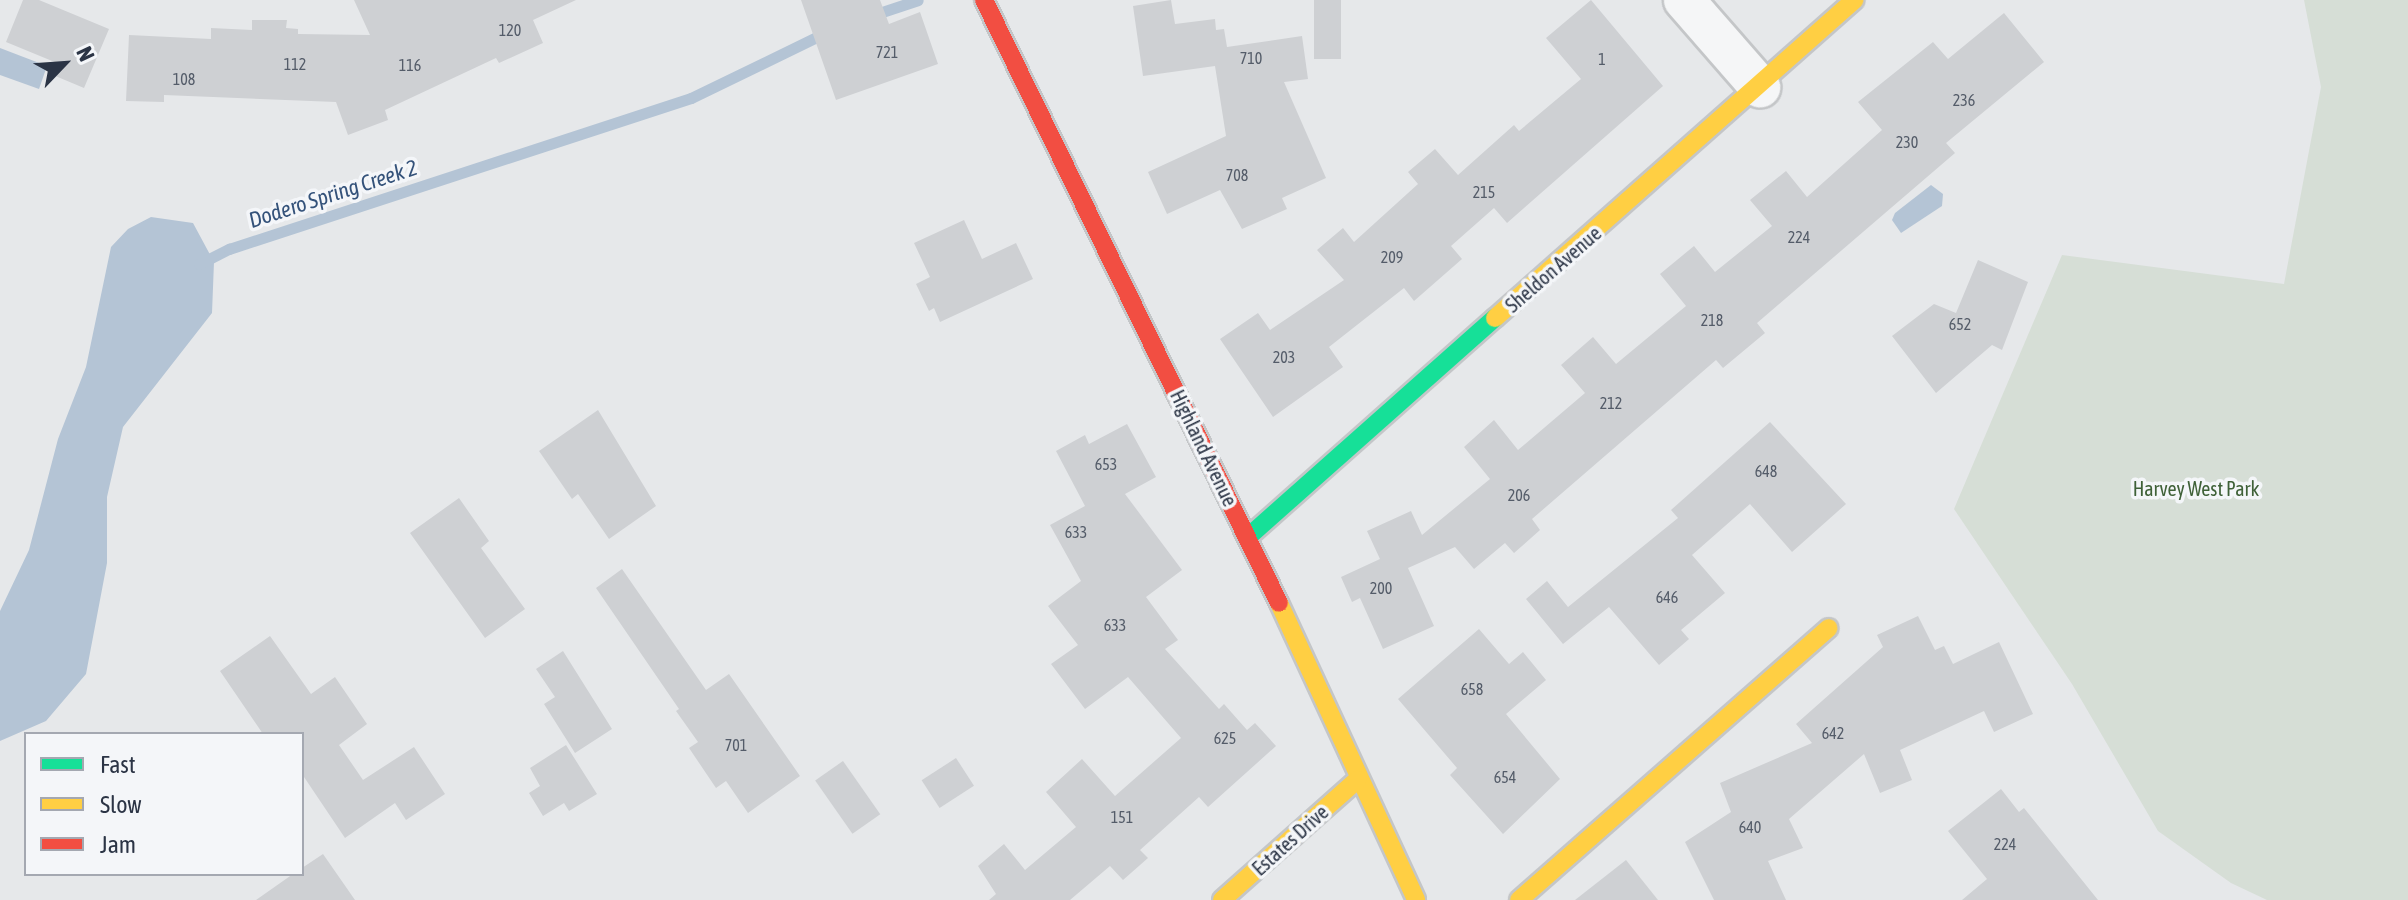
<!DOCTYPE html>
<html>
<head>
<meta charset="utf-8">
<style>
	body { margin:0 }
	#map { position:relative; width:2408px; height:900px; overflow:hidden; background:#e6e8ea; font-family:"Asap Condensed",sans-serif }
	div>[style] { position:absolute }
	.green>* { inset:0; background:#d6ded6 }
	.water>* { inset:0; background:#b4c4d5 }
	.stream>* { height:11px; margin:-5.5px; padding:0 5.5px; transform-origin:5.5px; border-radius:5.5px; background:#b4c4d5 }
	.building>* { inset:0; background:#ced0d3; transform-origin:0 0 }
	.roads { filter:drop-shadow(2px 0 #c4c6c8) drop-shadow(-2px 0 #c4c6c8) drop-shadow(0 2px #c4c6c8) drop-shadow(0 -2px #c4c6c8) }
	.street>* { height:40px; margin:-20px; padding:0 20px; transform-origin:20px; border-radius:20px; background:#f5f6f7 }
	.fast>* { height:18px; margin:-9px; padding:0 9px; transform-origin:9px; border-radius:9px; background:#16e098 }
	.slow>* { height:18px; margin:-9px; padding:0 9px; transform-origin:9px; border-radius:9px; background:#ffcf43 }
	.jam>* { height:18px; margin:-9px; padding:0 9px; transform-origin:9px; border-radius:9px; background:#f24e42 }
	span { translate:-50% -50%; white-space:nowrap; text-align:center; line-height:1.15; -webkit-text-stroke:7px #f4f6f9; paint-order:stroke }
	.number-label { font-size:16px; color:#545c69 }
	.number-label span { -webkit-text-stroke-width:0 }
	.street-label { font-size:20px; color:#2b3445 }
	.park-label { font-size:20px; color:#3f6138 }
	.water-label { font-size:22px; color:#34527a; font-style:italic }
	.legend { position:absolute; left:24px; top:732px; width:280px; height:144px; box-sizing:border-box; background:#f4f6f9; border:2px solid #a4a8b1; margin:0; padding:10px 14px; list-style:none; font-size:24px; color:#2b3445 }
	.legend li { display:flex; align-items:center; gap:16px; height:40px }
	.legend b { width:40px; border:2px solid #a4a8b1 }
	.north { position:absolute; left:24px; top:24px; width:80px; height:80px; -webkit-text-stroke:6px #f4f6f9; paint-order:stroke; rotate:65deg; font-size:22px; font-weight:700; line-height:32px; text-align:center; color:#2b3445 }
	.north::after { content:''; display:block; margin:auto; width:28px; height:36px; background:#2b3445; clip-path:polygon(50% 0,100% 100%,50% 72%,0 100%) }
</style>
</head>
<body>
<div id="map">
	<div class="green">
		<i style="clip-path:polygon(2304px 0,2408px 0,2408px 900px,2267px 900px,2231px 883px,2158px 831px,2072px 684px,1954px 509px,2062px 255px,2284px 284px,2321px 87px)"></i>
	</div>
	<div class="water">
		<i style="clip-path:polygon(0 48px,47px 66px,39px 89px,0 75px)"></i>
		<i style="clip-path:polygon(1931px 185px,1943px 194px,1942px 206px,1901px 233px,1892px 220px,1895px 213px)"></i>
		<i style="clip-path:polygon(151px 217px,193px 223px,214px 262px,212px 313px,123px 427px,107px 497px,107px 563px,86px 674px,46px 721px,0 741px,0 611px,29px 550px,58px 439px,86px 367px,111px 247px,128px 229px)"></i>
	</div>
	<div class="stream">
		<i style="left:873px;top:15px;width:47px;rotate:-18.4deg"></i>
		<i style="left:199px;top:264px;width:34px;rotate:-27deg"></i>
		<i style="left:229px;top:249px;width:486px;rotate:-18.1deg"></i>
		<i style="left:691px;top:98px;width:151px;rotate:-25.9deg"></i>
	</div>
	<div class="building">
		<i style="clip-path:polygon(23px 0,39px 0,109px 29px,84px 88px,53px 75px,57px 63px,6px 42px)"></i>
		<i style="clip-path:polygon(354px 0,576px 0,533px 20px,543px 43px,499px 63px,496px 58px,385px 110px,388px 120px,348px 135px,336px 102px,164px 95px,164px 102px,126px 101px,129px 35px,211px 39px,211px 28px,252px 30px,252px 20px,287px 20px,286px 28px,298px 29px,298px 34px,370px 35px)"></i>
		<i style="clip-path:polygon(801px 0,880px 0,889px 24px,920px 12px,938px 64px,836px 100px)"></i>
		<i style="clip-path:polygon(1171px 0,1175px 24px,1215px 19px,1216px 30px,1224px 29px,1227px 47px,1302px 36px,1308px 79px,1284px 82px,1326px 178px,1282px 198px,1287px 209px,1242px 229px,1220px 190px,1167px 214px,1148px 172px,1226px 136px,1215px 66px,1143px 76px,1133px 6px)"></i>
		<i style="left:1314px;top:0;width:27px;height:59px"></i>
		<i style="clip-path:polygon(1591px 0,1663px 86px,1507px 223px,1494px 208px,1451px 246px,1462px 259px,1414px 301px,1404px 288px,1329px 347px,1343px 367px,1273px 417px,1220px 339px,1258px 313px,1270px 330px,1344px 280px,1317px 250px,1343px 228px,1354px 242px,1418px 184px,1408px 172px,1435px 149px,1458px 175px,1514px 125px,1519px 131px,1581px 79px,1546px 38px)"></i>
		<i style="clip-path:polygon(2004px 13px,2044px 62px,1946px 143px,1955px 153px,1757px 323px,1765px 333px,1723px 368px,1716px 360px,1532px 519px,1540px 530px,1514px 553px,1505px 543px,1474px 569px,1455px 547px,1408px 568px,1434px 626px,1383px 649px,1360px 598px,1352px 602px,1341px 577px,1380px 559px,1367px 531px,1411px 511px,1422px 535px,1490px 479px,1464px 447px,1494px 420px,1518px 450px,1585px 393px,1561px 365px,1593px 337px,1616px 364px,1686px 306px,1660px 274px,1694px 246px,1715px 272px,1772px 226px,1750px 200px,1786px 171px,1807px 197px,1882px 130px,1858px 102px,1933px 42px,1948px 59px)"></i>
		<i style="clip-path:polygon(964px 220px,982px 259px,1016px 243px,1033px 279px,940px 322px,934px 308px,929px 311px,916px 284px,930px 277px,914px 243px)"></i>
		<i style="clip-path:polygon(1978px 260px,2028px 282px,2002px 350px,1992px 345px,1936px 393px,1892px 336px,1934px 304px,1956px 313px)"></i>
		<i style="clip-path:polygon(598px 410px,656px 506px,609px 539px,578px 494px,572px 499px,539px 451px)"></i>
		<i style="clip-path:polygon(1770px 422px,1846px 504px,1792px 552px,1750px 504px,1692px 555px,1725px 593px,1681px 630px,1689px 639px,1659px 665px,1609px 607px,1563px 644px,1526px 599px,1547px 581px,1568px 607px,1678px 518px,1671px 510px)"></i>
		<i style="clip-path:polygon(1127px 424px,1156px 477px,1125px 494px,1182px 570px,1146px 597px,1178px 640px,1165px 649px,1219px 709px,1224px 704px,1247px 730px,1255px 723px,1276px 746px,1208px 807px,1199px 797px,1140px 850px,1148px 858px,1123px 880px,1110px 866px,1070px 900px,989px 900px,996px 894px,978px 866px,1004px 844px,1025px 870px,1076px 827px,1046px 792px,1082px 759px,1115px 796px,1181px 738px,1128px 677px,1085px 709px,1051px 664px,1078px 645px,1048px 606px,1081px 581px,1050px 525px,1085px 506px,1056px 451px,1085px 435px,1089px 444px)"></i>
		<i style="clip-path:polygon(459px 498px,489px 541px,481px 548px,525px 609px,485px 638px,410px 533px)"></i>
		<i style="clip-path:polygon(622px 569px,706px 690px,729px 674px,800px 776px,748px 813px,726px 781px,716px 788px,689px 748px,698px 742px,676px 711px,679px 709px,596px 588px)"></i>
		<i style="clip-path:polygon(1918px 616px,1935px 650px,1944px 646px,1953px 664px,1999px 642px,2033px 714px,1994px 732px,1984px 711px,1900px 750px,1912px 780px,1880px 793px,1864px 754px,1789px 819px,1803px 848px,1768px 861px,1786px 900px,1714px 900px,1685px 842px,1731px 812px,1720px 783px,1812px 743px,1796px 724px,1883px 647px,1877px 635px)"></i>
		<i style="clip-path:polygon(1479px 629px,1509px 664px,1523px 652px,1546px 680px,1506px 714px,1560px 779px,1503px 834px,1450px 775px,1457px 768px,1398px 699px)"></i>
		<i style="clip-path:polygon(270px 636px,311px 694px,335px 677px,367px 724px,339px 745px,363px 780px,414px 747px,445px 794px,406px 820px,395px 803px,345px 838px,302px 774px,302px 734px,263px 734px,220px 671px)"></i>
		<i style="clip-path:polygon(563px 651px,612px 729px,575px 753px,544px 704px,555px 697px,536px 669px)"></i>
		<i style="clip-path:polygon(566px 745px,597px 794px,569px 811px,564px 803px,543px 816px,529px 793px,540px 786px,530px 768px)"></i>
		<i style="left:956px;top:758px;width:33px;height:41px;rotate:57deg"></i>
		<i style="left:843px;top:761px;width:65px;height:34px;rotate:55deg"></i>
		<i style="clip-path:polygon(2001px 789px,2019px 812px,2024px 808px,2098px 900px,1962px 900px,1987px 879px,1948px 831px)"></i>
		<i style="clip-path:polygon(323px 854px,355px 900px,256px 900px,293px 874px,302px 874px,302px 868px)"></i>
		<i style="clip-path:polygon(1626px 860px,1658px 900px,1575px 900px)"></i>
	</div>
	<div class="roads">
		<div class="street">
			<i style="left:1684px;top:0;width:116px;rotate:48.9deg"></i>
		</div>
		<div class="fast">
			<i style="left:1248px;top:537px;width:330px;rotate:-41.6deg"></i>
		</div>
		<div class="slow">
			<i style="left:1495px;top:318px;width:480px;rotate:-41.5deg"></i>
			<i style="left:1279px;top:603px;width:327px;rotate:65.2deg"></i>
			<i style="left:1222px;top:900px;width:181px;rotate:-41.6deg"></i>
			<i style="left:1519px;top:900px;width:412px;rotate:-41.3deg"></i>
		</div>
		<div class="jam">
			<i style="left:984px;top:0;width:671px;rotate:63.93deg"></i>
		</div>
	</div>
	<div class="number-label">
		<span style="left:510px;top:30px">120</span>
		<span style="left:887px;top:52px">721</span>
		<span style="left:1251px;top:58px">710</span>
		<span style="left:1602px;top:59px">1</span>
		<span style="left:295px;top:64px">112</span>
		<span style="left:410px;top:65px">116</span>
		<span style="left:184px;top:79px">108</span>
		<span style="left:1964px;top:100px">236</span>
		<span style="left:1907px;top:142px">230</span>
		<span style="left:1237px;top:175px">708</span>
		<span style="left:1484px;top:192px">215</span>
		<span style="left:1799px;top:237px">224</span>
		<span style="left:1392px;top:257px">209</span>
		<span style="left:1712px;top:320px">218</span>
		<span style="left:1960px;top:324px">652</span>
		<span style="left:1284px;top:357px">203</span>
		<span style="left:1611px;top:403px">212</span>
		<span style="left:1106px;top:464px">653</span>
		<span style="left:1766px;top:471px">648</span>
		<span style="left:1519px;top:495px">206</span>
		<span style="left:1076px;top:532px">633</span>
		<span style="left:1381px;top:588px">200</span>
		<span style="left:1667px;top:597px">646</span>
		<span style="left:1115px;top:625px">633</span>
		<span style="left:1472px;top:689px">658</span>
		<span style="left:1833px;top:733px">642</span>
		<span style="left:1225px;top:738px">625</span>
		<span style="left:736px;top:745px">701</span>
		<span style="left:1505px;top:777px">654</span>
		<span style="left:1122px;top:817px">151</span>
		<span style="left:1750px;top:827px">640</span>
		<span style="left:2005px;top:844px">224</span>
	</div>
	<div class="street-label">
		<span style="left:1553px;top:269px;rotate:-41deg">Sheldon Avenue</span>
		<span style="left:1204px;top:448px;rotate:64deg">Highland Avenue</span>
		<span style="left:1290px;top:840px;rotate:-42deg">Estates Drive</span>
	</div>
	<div class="park-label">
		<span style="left:2196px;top:488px">Harvey West Park</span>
	</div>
	<div class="water-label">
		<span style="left:333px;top:194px;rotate:-18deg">Dodero Spring Creek 2</span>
	</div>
	<ul class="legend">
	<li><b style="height:10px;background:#16e098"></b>Fast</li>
	<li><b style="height:10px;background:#ffcf43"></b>Slow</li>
	<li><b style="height:10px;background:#f24e42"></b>Jam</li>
	</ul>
	<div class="north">N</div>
</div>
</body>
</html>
